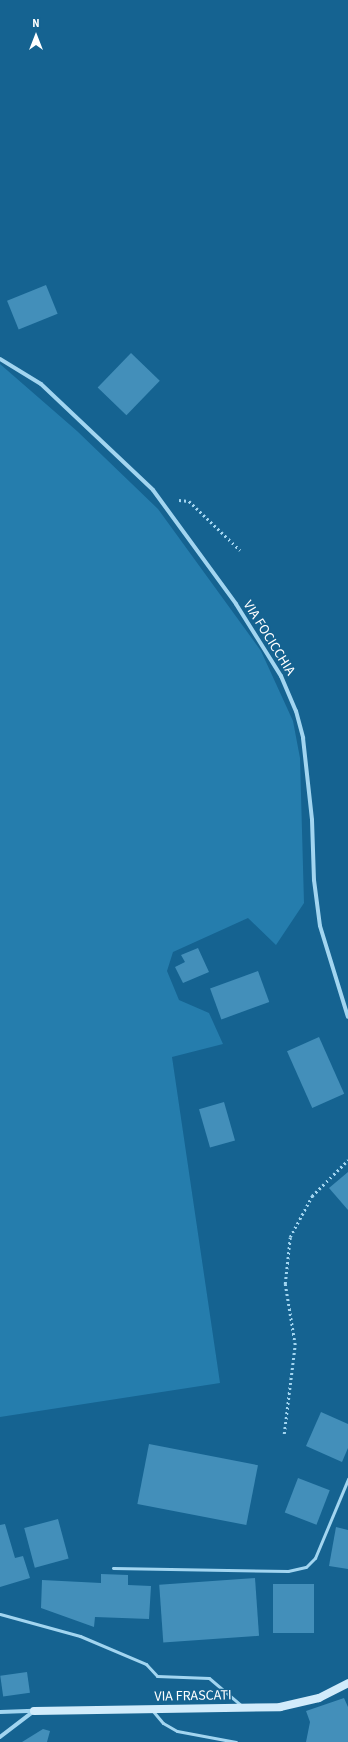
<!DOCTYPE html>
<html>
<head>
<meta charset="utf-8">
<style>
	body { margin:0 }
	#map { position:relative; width:348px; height:1742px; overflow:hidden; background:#156391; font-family:"Source Sans 3",sans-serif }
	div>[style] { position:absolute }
	.green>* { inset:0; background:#257dad }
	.building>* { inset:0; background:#438fba; transform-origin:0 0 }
	.path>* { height:2.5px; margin-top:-1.25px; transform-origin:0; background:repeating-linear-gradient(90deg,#a2d5f0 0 2px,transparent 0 5px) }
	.lane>* { height:3px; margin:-1.5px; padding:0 1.5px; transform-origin:1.5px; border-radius:1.5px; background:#a2d5f0 }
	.street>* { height:4px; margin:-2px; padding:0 2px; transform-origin:2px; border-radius:2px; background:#a2d5f0 }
	.secondary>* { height:8px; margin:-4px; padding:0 4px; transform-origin:4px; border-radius:4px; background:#d1ebfb }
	span { translate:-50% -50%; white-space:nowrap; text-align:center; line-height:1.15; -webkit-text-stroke:3px #156391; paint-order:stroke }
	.street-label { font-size:14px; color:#fff }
	.north { position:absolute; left:16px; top:16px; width:40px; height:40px; -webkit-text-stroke:3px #156391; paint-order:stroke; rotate:0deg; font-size:11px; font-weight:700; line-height:16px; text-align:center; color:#fff }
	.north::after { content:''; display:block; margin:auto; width:14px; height:18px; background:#fff; clip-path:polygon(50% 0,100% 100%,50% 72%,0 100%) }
</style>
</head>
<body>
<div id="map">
	<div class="green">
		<i style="clip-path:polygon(0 364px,77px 431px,158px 509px,261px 651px,293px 721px,300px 758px,304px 903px,276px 945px,248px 918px,173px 952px,167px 971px,179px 1000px,209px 1013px,223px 1044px,172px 1057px,220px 1383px,0 1417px)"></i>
	</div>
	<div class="building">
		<i style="left:46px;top:285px;width:31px;height:42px;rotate:68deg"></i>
		<i style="left:131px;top:353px;width:40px;height:48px;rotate:44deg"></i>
		<i style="clip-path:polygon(198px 948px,209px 972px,183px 983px,175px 967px,185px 962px,181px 955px)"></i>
		<i style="left:258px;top:971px;width:33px;height:51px;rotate:70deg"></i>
		<i style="left:319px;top:1037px;width:62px;height:35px;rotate:66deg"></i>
		<i style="left:224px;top:1102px;width:40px;height:26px;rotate:74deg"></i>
		<i style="clip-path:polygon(348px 1172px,348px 1210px,329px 1188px)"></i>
		<i style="clip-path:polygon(321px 1412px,348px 1424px,348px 1448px,342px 1462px,306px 1446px)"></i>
		<i style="left:149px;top:1444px;width:111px;height:61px;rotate:11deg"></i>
		<i style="left:298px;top:1478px;width:34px;height:37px;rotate:21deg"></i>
		<i style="left:58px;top:1519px;width:41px;height:35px;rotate:75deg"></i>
		<i style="clip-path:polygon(5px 1524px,15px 1558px,23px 1556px,30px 1578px,0 1587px,0 1525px)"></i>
		<i style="clip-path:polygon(336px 1527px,348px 1530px,348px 1569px,329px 1566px)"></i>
		<i style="clip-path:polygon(101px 1574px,128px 1575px,128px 1585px,151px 1586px,149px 1619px,95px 1617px,94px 1627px,41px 1608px,42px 1580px,101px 1583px)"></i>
		<i style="left:255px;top:1578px;width:58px;height:96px;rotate:86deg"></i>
		<i style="left:273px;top:1584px;width:41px;height:49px"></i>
		<i style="left:27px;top:1672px;width:21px;height:27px;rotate:82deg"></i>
		<i style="clip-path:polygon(344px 1698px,348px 1707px,348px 1742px,306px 1742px,310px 1722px,306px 1711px)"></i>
		<i style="clip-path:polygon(43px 1729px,50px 1731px,47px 1742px,22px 1742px)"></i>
	</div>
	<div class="path">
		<i style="left:179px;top:500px;width:10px;rotate:6deg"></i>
		<i style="left:189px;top:501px;width:71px;rotate:43.9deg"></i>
		<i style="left:284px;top:1434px;width:90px;rotate:-83deg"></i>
		<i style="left:295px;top:1345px;width:62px;rotate:-99.3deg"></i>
		<i style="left:285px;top:1284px;width:47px;rotate:-83.9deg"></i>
		<i style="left:290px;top:1237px;width:47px;rotate:-61.8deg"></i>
		<i style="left:312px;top:1196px;width:51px;rotate:-45deg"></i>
	</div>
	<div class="lane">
		<i style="left:113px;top:1568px;width:175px;rotate:1deg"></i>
		<i style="left:288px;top:1571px;width:18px;rotate:-13deg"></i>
		<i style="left:306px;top:1567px;width:13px;rotate:-45deg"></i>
		<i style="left:315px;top:1558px;width:86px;rotate:-67.3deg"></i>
		<i style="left:0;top:1614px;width:83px;rotate:15.4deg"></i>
		<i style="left:80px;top:1636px;width:72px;rotate:23deg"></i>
		<i style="left:146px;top:1664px;width:16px;rotate:47deg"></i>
		<i style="left:157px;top:1676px;width:52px;rotate:2.2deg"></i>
		<i style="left:209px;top:1678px;width:43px;rotate:40.3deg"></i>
		<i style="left:152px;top:1710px;width:17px;rotate:50deg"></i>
		<i style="left:163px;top:1723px;width:16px;rotate:30deg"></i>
		<i style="left:177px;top:1731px;width:60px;rotate:10.6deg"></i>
	</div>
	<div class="street">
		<i style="left:0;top:359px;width:48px;rotate:31.4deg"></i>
		<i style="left:41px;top:384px;width:154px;rotate:43.4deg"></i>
		<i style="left:153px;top:490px;width:141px;rotate:53.9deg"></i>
		<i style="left:236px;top:604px;width:85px;rotate:58deg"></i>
		<i style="left:281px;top:676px;width:38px;rotate:67deg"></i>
		<i style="left:296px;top:711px;width:28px;rotate:75deg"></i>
		<i style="left:303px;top:738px;width:82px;rotate:83.7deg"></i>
		<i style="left:312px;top:820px;width:60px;rotate:88.1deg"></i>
		<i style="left:314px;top:880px;width:46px;rotate:82.6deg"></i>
		<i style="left:320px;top:926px;width:95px;rotate:72.9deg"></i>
		<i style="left:0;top:1712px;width:34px;rotate:-2deg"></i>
		<i style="left:0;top:1737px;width:43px;rotate:-37.4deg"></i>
	</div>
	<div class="secondary">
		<i style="left:34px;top:1711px;width:246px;rotate:-0.9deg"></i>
		<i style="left:280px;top:1707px;width:40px;rotate:-13deg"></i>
		<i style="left:319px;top:1698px;width:33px;rotate:-27deg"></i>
	</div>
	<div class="street-label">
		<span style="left:269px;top:638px;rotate:58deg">VIA FOCICCHIA</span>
		<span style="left:193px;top:1696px;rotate:-1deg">VIA FRASCATI</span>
	</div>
	<div class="north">N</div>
</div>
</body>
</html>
